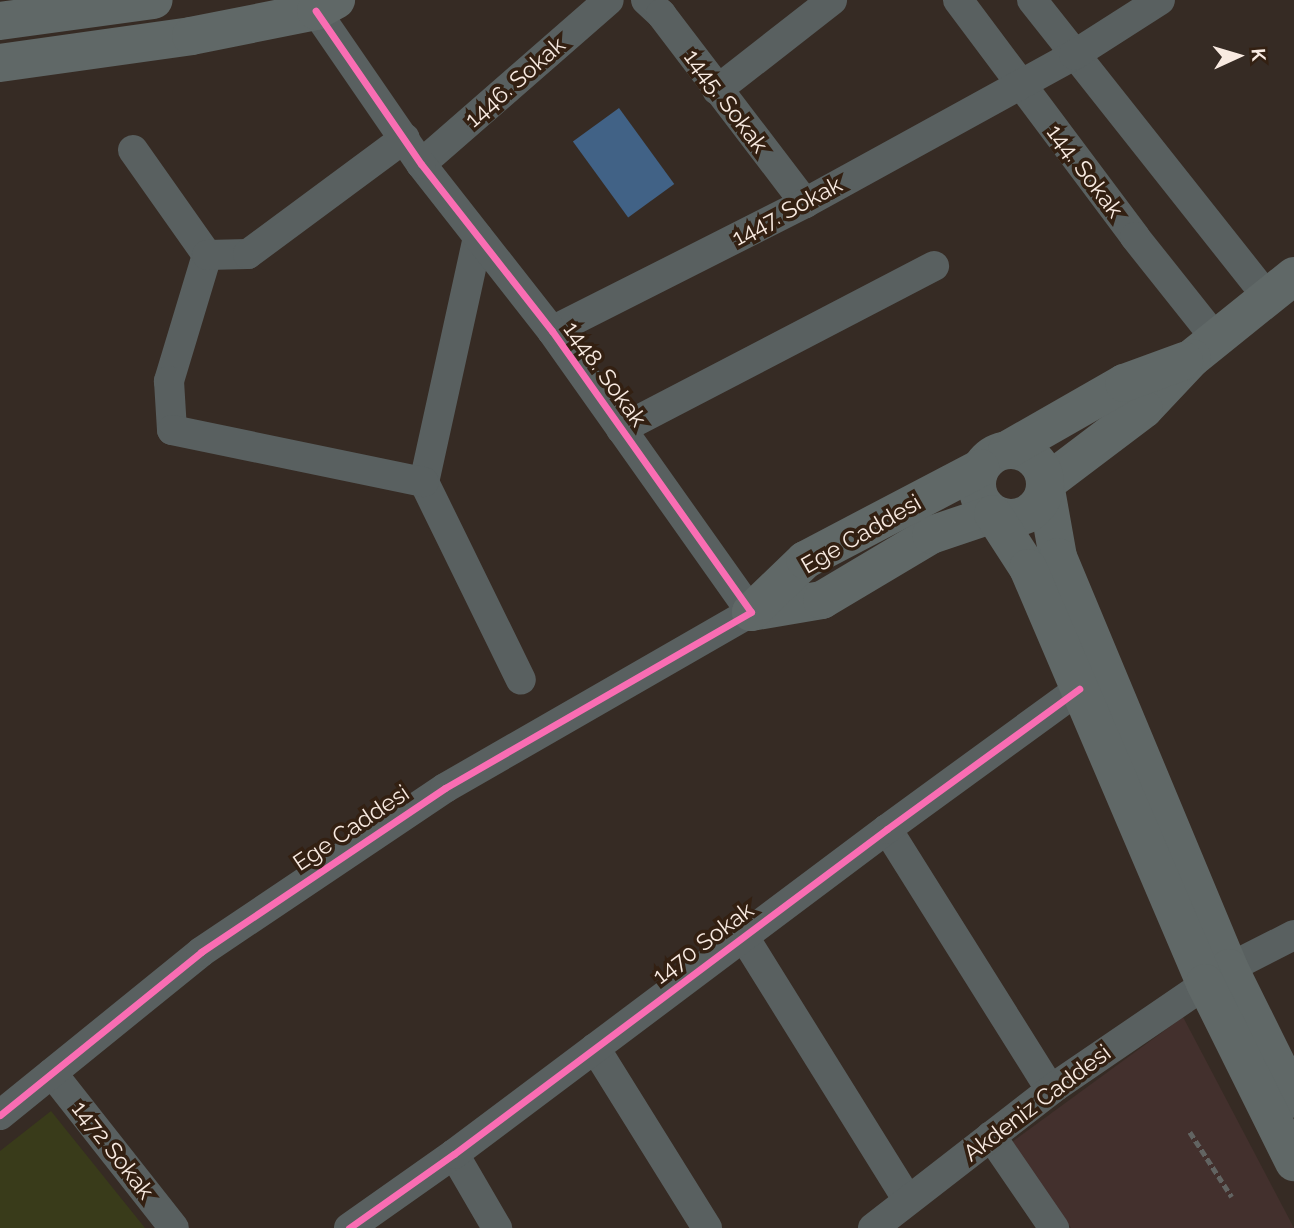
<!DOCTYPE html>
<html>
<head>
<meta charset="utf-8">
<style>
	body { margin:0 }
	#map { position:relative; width:1294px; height:1228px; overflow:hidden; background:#362b24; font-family:Raleway,sans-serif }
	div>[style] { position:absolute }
	.commercial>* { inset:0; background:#43302d }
	.green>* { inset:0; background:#393b1a }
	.water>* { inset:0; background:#416286; transform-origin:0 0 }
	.path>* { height:4.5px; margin-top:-2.25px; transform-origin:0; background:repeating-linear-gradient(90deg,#626462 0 7px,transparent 0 10.5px) }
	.minor>* { height:30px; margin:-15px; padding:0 15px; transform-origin:15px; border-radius:15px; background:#596060 }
	.major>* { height:38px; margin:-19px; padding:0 19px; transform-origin:19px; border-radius:19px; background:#606867 }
	.major>.ring { margin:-19px; padding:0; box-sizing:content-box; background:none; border:38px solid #606867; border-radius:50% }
	.cycleway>* { height:7px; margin:-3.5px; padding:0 3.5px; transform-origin:3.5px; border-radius:3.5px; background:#f96db3 }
	span { translate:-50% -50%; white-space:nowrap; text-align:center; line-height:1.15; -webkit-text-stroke:7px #332012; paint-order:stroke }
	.street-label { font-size:23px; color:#f8eae1 }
	.north { position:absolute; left:1203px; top:21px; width:70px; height:70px; -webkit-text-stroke:5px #332012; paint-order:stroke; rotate:86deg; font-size:19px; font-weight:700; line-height:28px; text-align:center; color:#f8eae1 }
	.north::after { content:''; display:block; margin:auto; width:24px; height:32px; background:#f8eae1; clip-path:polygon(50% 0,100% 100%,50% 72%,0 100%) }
</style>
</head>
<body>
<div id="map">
	<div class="commercial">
		<i style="clip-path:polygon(1183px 1017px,1294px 1228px,1071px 1228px,1012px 1142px)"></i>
	</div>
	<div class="green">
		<i style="clip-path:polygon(51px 1111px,145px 1228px,0 1228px,0 1151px)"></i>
	</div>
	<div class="water">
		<i style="left:619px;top:108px;width:94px;height:57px;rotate:54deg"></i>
	</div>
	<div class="path">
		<i style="left:1190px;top:1132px;width:77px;rotate:57.1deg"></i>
	</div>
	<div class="minor">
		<i style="left:646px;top:0;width:21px;rotate:43deg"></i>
		<i style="left:661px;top:14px;width:238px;rotate:52.7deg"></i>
		<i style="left:958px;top:0;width:296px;rotate:53.2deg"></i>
		<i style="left:1135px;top:237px;width:130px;rotate:51.5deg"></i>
		<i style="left:1032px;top:0;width:377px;rotate:51.6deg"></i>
		<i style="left:717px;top:90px;width:146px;rotate:-38deg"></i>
		<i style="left:133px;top:150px;width:128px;rotate:54.8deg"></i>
		<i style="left:421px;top:164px;width:249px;rotate:-41.1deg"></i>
		<i style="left:478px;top:237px;width:251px;rotate:102.4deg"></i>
		<i style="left:424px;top:482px;width:220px;rotate:63.9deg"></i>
		<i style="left:207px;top:255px;width:132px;rotate:106.8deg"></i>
		<i style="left:169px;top:381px;width:49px;rotate:86.5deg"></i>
		<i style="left:172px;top:430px;width:257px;rotate:11.7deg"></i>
		<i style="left:207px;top:255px;width:41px;rotate:-1.4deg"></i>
		<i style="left:248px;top:254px;width:195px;rotate:-36.5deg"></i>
		<i style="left:552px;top:331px;width:284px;rotate:-26.8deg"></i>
		<i style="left:805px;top:203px;width:307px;rotate:-28.8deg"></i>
		<i style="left:1074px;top:55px;width:102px;rotate:-32.6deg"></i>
		<i style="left:621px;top:429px;width:353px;rotate:-27.5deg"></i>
		<i style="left:887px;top:829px;width:308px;rotate:57.9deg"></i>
		<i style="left:744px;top:937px;width:310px;rotate:58.1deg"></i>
		<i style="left:595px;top:1048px;width:212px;rotate:58.1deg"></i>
		<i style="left:52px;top:1073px;width:197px;rotate:51.8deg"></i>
		<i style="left:0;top:1115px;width:259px;rotate:-39deg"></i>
		<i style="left:201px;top:952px;width:294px;rotate:-33.9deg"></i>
		<i style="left:445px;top:788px;width:353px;rotate:-29.9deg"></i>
		<i style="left:751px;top:612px;width:344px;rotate:-125.3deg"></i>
		<i style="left:552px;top:331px;width:212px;rotate:-128.1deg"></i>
		<i style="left:421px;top:164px;width:186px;rotate:-124.5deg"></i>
		<i style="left:991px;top:1136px;width:112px;rotate:55.6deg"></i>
		<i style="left:454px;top:1154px;width:86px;rotate:59.8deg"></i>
		<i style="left:349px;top:1228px;width:128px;rotate:-35.2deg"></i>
		<i style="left:454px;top:1154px;width:541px;rotate:-36.89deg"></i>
		<i style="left:887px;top:829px;width:238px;rotate:-36.1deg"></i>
		<i style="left:873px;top:1228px;width:232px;rotate:-37.8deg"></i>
		<i style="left:1056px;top:1086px;width:209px;rotate:-34.3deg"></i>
		<i style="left:1229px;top:968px;width:73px;rotate:-26.9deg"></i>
	</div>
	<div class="major">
		<i style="left:0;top:21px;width:155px;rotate:-7.8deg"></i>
		<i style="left:0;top:63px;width:193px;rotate:-8deg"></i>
		<i style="left:191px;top:36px;width:127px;rotate:-11.3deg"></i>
		<i style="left:316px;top:11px;width:23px;rotate:-29deg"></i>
		<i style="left:1294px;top:276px;width:131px;rotate:141.2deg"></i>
		<i style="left:1192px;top:358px;width:70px;rotate:133.3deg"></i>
		<i style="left:1144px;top:409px;width:124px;rotate:142.9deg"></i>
		<i style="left:1045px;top:484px;width:74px;rotate:79.9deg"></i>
		<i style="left:1058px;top:557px;width:445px;rotate:67.4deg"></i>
		<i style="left:1229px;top:968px;width:146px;rotate:63.6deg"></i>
		<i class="ring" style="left:977px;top:450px;width:30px;height:30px"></i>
		<i style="left:1007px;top:450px;width:135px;rotate:-29.8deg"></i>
		<i style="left:1124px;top:383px;width:64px;rotate:-20.1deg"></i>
		<i style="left:751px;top:612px;width:72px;rotate:-9.6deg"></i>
		<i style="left:822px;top:600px;width:127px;rotate:-30.8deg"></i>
		<i style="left:931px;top:535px;width:65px;rotate:-18.7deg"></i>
		<i style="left:993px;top:514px;width:64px;rotate:57.1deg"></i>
		<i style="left:1028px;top:568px;width:451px;rotate:66.9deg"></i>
		<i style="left:1205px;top:983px;width:200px;rotate:63.6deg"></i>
		<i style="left:751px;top:612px;width:75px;rotate:-43.9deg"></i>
		<i style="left:805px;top:560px;width:198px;rotate:-27.7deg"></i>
	</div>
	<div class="cycleway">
		<i style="left:0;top:1115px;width:259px;rotate:-39deg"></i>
		<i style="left:201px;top:952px;width:294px;rotate:-33.9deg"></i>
		<i style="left:445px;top:788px;width:353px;rotate:-29.9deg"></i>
		<i style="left:751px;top:612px;width:344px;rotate:-125.3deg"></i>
		<i style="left:552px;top:331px;width:212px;rotate:-128.1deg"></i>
		<i style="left:421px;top:164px;width:186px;rotate:-124.5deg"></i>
		<i style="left:349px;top:1228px;width:128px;rotate:-35.2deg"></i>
		<i style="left:454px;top:1154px;width:541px;rotate:-36.89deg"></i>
		<i style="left:887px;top:829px;width:238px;rotate:-36.1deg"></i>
	</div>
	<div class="street-label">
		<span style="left:515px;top:82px;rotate:-41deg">1446. Sokak</span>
		<span style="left:726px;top:101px;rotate:53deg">1445. Sokak</span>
		<span style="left:1085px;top:171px;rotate:53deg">144. Sokak</span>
		<span style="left:787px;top:211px;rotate:-28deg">1447. Sokak</span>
		<span style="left:605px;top:374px;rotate:54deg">1448. Sokak</span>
		<span style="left:861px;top:534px;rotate:-30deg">Ege Caddesi</span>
		<span style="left:351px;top:828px;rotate:-34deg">Ege Caddesi</span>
		<span style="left:703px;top:943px;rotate:-37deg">1470 Sokak</span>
		<span style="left:1037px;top:1103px;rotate:-37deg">Akdeniz Caddesi</span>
		<span style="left:113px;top:1150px;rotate:52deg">1472 Sokak</span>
	</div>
	<div class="north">K</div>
</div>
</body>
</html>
